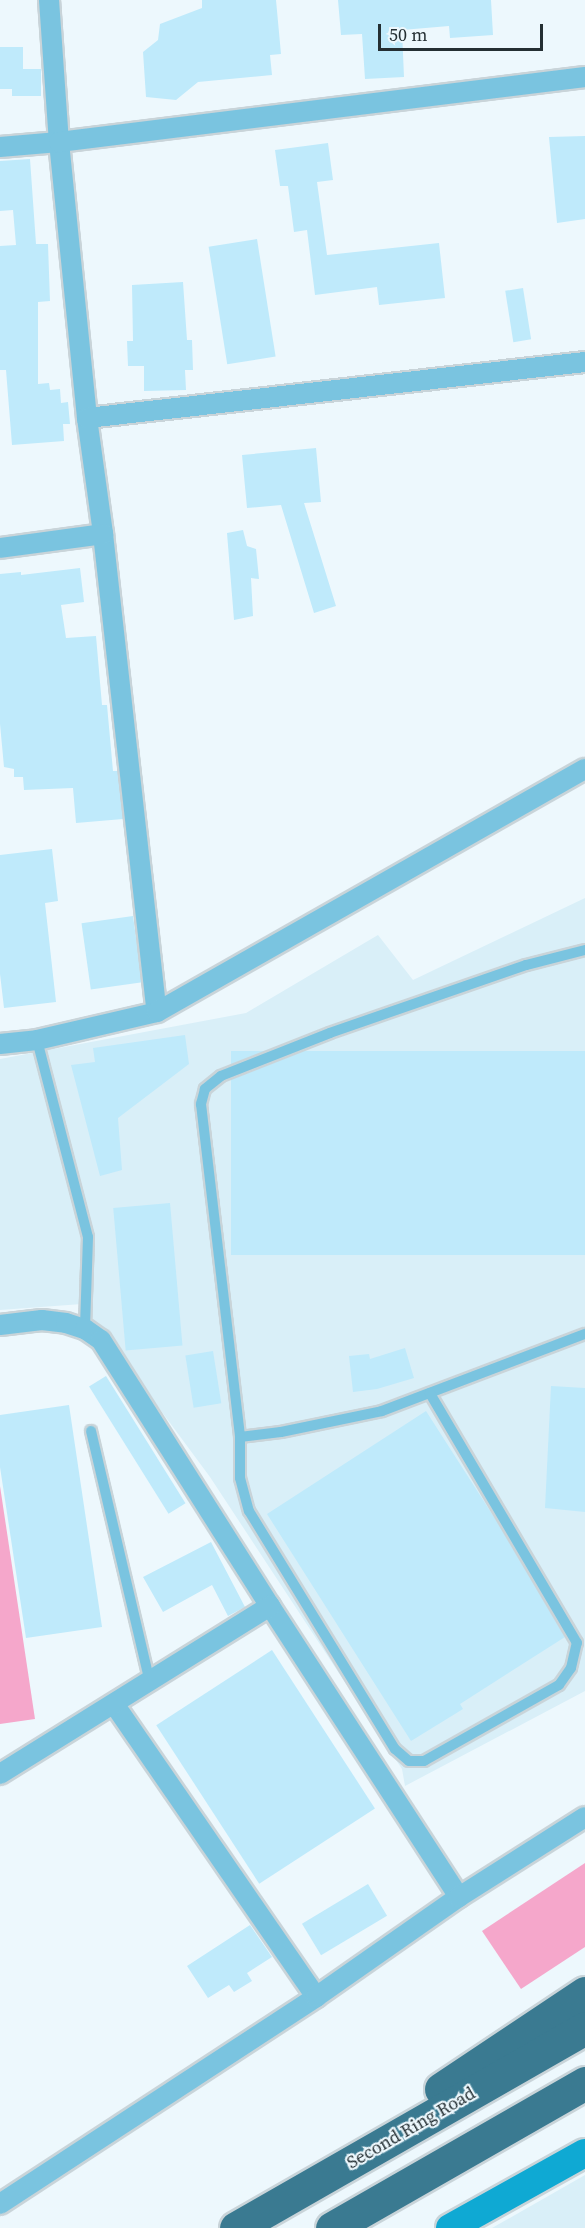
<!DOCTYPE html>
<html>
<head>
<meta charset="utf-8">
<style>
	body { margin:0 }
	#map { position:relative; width:585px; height:2228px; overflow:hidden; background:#edf8fd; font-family:"Source Serif 4",serif }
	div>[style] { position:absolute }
	.built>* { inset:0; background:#d9eff8 }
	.green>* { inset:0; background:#f5a7cb }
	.building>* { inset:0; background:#bfeafb; transform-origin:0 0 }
	.roads { filter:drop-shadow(2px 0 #c9d4d9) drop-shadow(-2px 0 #c9d4d9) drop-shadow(0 2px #c9d4d9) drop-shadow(0 -2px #c9d4d9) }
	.lane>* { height:10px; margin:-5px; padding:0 5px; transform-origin:5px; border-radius:5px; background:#7ac4e0 }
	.street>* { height:20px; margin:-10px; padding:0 10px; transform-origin:10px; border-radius:10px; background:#7ac4e0 }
	.secondary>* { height:28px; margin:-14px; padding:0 14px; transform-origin:14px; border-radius:14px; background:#0fa9d3 }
	.highway>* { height:33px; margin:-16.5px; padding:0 16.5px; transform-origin:16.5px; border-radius:16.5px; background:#3a7a91 }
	span { translate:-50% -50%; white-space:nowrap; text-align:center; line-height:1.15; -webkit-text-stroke:4.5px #edf8fd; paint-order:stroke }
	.street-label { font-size:18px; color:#242f33 }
	.scale { position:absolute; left:378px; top:24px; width:165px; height:27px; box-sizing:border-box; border:3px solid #242f33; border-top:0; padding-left:8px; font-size:18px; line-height:21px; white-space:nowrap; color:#242f33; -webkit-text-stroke:4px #edf8fd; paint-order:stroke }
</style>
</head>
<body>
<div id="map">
	<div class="built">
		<i style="clip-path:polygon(585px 898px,585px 1691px,405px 1786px,402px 1769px,210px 1477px,82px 1304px,0 1310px,0 1059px,246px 1013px,378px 935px,413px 980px)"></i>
		<i style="clip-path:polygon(585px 2175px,585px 2228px,492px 2228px)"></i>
	</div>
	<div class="green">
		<i style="clip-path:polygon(0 1486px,35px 1719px,0 1724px)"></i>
		<i style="clip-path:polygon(585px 1863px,585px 1947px,521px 1989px,482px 1931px)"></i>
	</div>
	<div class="building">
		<i style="clip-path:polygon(202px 0,276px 0,281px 54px,270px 55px,272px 75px,198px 82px,176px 100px,146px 97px,143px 52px,158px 40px,160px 24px,202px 8px)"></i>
		<i style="clip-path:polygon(338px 0,491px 0,493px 35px,450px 38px,449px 26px,402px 30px,404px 77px,365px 79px,362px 34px,341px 35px)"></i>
		<i style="clip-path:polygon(0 47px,23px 47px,23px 69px,41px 69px,41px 96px,12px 96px,12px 89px,0 89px)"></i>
		<i style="clip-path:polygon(585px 136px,585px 219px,557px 223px,549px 137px)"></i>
		<i style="clip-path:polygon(328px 143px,333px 180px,317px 182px,327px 255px,439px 243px,445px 298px,379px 305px,377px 287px,315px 295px,307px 230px,294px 232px,288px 186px,280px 186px,275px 150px)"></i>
		<i style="clip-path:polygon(30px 159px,36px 244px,48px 244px,50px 301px,38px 302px,38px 384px,49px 383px,50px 390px,60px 389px,61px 403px,68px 402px,70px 424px,63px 424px,64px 441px,12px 445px,6px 370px,0 370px,0 246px,16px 245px,13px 210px,0 211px,0 161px)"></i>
		<i style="left:257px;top:239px;width:119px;height:49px;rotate:81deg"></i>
		<i style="clip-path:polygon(183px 282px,187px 340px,192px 340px,193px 370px,185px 370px,186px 390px,144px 391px,144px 366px,128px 366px,127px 341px,133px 341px,132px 285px)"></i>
		<i style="left:523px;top:288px;width:52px;height:18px;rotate:81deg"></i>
		<i style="clip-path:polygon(316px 448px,321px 502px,304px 503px,336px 606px,314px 613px,281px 505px,247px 508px,242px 455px)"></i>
		<i style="clip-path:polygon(243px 530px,247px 546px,256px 549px,259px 579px,251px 578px,253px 616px,234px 620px,227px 533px)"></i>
		<i style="clip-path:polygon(80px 568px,84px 602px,61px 605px,66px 638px,96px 636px,102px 705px,107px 705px,113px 771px,118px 771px,123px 819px,76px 823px,73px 788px,24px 790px,23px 777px,14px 777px,14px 769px,4px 767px,0 724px,0 574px,21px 572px,21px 575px)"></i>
		<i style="clip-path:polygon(52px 849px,58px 901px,45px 903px,56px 1002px,4px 1008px,0 974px,0 855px)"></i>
		<i style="left:133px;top:916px;width:67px;height:52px;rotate:82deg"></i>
		<i style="clip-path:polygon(185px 1035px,189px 1064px,118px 1118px,122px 1170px,100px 1176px,71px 1065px,95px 1062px,93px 1048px)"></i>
		<i style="left:585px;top:1051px;width:204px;height:354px;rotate:90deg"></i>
		<i style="left:170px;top:1203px;width:143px;height:57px;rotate:85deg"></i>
		<i style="clip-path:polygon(405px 1348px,414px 1378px,377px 1389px,353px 1392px,349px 1356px,369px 1354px,370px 1359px)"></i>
		<i style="left:213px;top:1351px;width:53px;height:28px;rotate:81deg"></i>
		<i style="left:106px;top:1376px;width:150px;height:20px;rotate:58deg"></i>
		<i style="clip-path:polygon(551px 1386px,585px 1388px,585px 1512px,545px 1508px)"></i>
		<i style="clip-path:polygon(69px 1405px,102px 1627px,26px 1638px,0 1467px,0 1415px)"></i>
		<i style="clip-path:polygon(426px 1411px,501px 1528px,565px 1637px,460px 1704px,463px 1709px,411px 1741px,267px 1514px)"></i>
		<i style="clip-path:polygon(211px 1542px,245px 1607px,228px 1616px,212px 1585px,163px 1612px,143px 1577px)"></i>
		<i style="left:272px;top:1650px;width:189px;height:138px;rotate:57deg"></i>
		<i style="left:368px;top:1884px;width:37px;height:77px;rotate:59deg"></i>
		<i style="clip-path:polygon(250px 1925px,272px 1957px,247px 1973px,252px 1981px,234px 1992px,229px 1985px,208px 1998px,187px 1966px)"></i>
	</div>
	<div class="roads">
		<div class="lane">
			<i style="left:585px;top:950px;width:61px;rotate:165.7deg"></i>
			<i style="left:526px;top:965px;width:207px;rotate:160.9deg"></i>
			<i style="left:330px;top:1033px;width:117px;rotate:158.5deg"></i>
			<i style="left:221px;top:1076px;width:21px;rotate:141deg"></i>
			<i style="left:205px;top:1089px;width:16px;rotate:105deg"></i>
			<i style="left:201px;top:1104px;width:335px;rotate:83.3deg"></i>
			<i style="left:240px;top:1437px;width:41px;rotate:-7deg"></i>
			<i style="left:281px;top:1432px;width:103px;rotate:-11.7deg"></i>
			<i style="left:382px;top:1411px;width:217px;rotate:-20.8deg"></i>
			<i style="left:37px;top:1040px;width:203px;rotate:75.5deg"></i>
			<i style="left:88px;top:1237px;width:92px;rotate:91.9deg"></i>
			<i style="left:91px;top:1431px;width:258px;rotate:76.8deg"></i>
			<i style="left:240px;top:1437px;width:41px;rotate:90deg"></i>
			<i style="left:240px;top:1478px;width:34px;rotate:75deg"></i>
			<i style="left:249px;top:1511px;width:279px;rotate:58.5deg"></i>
			<i style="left:395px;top:1749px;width:18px;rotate:41deg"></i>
			<i style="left:409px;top:1761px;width:15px"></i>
			<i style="left:424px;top:1761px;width:155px;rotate:-29.4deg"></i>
			<i style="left:559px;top:1685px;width:21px;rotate:-55deg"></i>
			<i style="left:571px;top:1668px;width:26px;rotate:-77deg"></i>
			<i style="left:577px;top:1643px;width:290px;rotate:-120.5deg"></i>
		</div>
		<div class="street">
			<i style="left:49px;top:0;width:142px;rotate:86deg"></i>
			<i style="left:59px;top:142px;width:277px;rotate:84.2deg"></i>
			<i style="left:87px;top:418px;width:117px;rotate:82.1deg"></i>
			<i style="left:103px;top:534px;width:481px;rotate:83.6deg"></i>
			<i style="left:0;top:147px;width:59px;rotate:-4.8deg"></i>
			<i style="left:59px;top:142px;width:530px;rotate:-7.04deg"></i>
			<i style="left:87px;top:418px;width:501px;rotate:-6.42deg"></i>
			<i style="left:0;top:548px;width:104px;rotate:-7.7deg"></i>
			<i style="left:0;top:1044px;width:37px;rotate:-6deg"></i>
			<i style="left:37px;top:1040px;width:123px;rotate:-13.1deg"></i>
			<i style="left:157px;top:1012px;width:492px;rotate:-29.6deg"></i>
			<i style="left:0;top:1325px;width:42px;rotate:-6.8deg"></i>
			<i style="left:42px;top:1320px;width:24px;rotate:7deg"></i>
			<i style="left:66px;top:1323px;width:20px;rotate:18deg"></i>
			<i style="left:85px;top:1329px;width:19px;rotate:35deg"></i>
			<i style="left:101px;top:1340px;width:315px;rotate:57.6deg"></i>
			<i style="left:270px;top:1606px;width:347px;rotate:57deg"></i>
			<i style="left:114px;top:1704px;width:356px;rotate:55.4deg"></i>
			<i style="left:0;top:1774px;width:318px;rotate:-31.9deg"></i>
			<i style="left:0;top:2204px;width:378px;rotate:-33.2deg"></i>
			<i style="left:316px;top:1997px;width:174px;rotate:-35deg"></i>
			<i style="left:459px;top:1897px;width:149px;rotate:-32.4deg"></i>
		</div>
		<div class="secondary">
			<i style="left:450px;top:2228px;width:154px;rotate:-29.1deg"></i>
		</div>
		<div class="highway">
			<i style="left:441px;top:2089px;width:173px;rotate:-33.7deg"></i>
			<i style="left:236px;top:2228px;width:402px;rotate:-29.8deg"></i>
			<i style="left:332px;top:2228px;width:292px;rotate:-29.8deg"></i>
		</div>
	</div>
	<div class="street-label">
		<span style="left:411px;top:2128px;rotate:-30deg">Second Ring Road</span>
	</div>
	<div class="scale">50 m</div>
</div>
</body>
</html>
